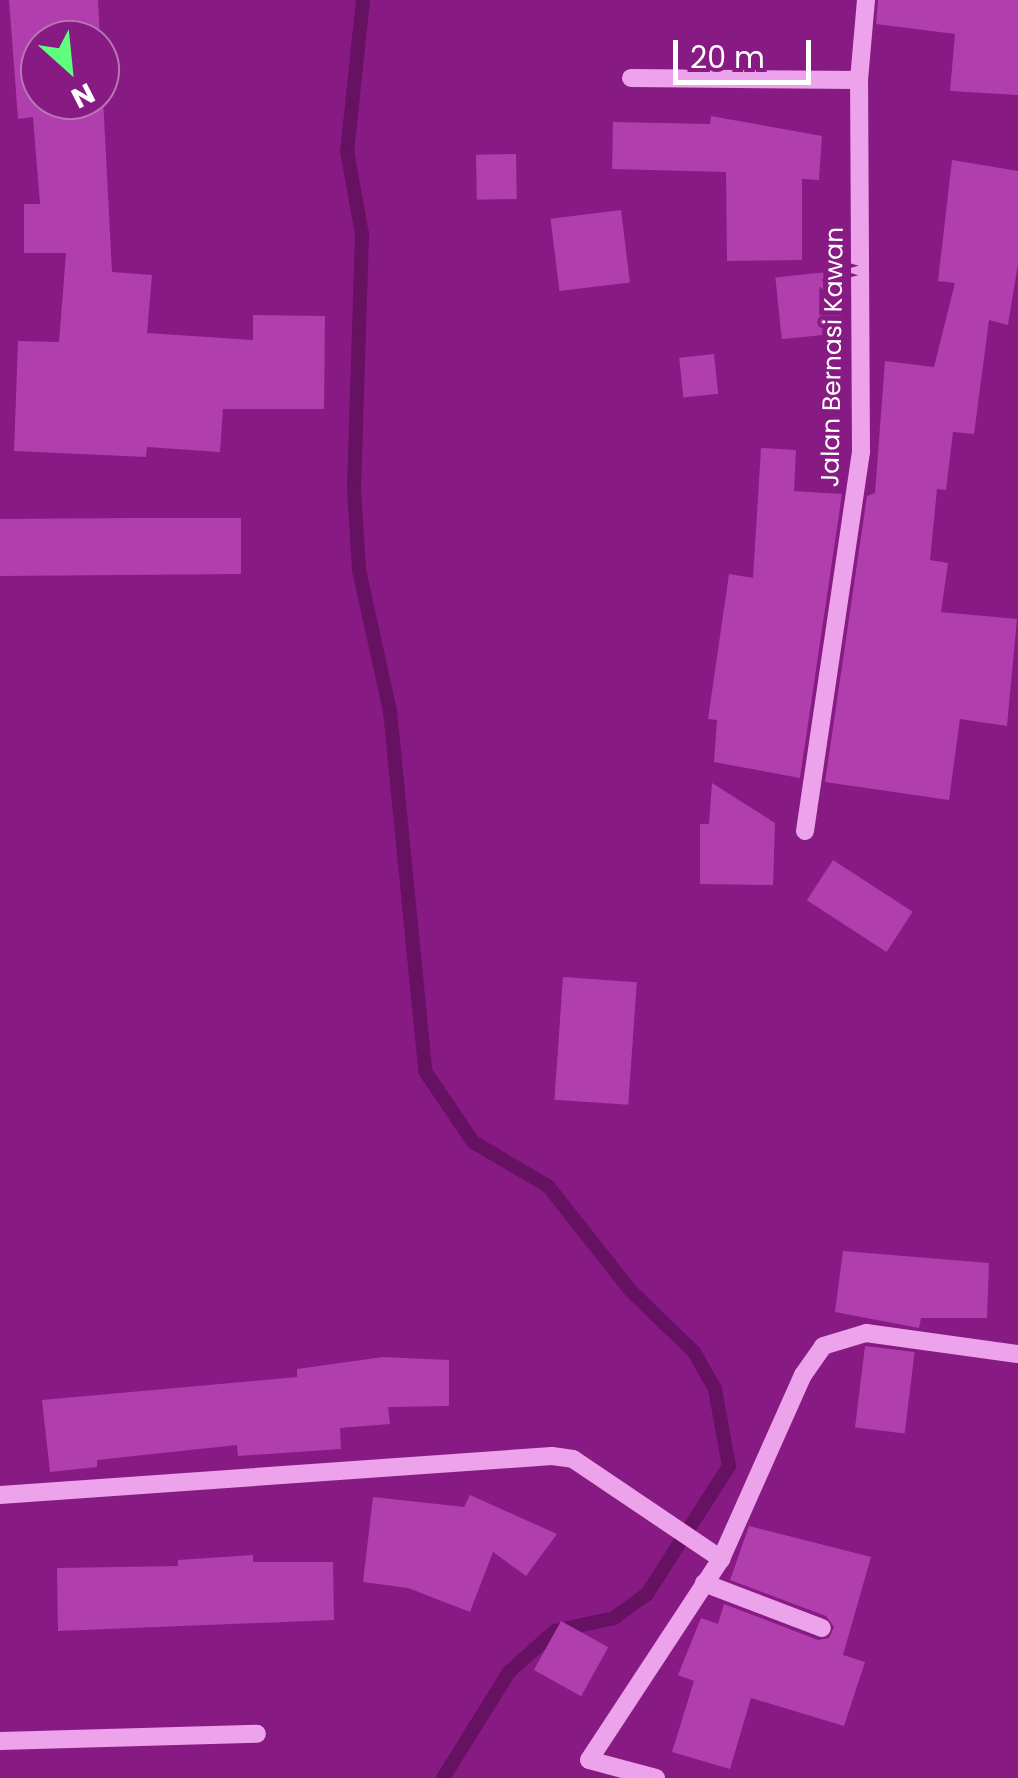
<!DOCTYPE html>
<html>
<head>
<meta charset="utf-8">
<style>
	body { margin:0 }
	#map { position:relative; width:1018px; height:1778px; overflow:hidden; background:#881a84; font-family:Poppins,sans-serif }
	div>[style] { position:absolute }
	.stream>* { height:14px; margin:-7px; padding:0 7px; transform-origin:7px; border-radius:7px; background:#661162 }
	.building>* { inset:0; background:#b03eac; transform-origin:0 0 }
	.minor>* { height:18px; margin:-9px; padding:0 9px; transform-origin:9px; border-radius:9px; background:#eda3eb }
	span { translate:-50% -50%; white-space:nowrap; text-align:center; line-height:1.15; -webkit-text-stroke:10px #881a84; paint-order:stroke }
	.street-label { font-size:25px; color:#fff }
	.north { position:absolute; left:20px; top:20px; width:100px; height:100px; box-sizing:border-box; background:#881a84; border:2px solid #b876b5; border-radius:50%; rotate:153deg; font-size:28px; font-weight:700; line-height:40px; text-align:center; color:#fff }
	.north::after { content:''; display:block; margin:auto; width:35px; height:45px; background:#5eff7c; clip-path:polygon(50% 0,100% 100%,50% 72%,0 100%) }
	.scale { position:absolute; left:673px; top:40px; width:138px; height:45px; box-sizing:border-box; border:5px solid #fff; border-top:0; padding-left:12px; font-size:30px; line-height:35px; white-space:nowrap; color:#fff; -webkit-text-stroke:8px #881a84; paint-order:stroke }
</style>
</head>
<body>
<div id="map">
	<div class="stream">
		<i style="left:363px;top:0;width:152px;rotate:96deg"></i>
		<i style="left:347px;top:151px;width:84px;rotate:79.8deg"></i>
		<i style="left:362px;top:234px;width:254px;rotate:91.8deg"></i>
		<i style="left:354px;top:488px;width:82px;rotate:86.5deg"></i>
		<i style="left:359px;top:570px;width:144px;rotate:77.6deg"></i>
		<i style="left:390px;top:711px;width:362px;rotate:84.4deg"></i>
		<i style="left:425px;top:1071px;width:86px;rotate:55.9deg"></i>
		<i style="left:473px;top:1142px;width:87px;rotate:30.4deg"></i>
		<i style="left:548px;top:1186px;width:134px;rotate:51.7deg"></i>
		<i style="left:631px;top:1291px;width:88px;rotate:44.1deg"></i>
		<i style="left:694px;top:1352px;width:43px;rotate:60.4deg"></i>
		<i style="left:715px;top:1389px;width:78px;rotate:79.7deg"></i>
		<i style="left:729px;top:1466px;width:152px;rotate:122.6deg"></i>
		<i style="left:647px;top:1594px;width:41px;rotate:144deg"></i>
		<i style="left:614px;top:1618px;width:60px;rotate:167.6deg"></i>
		<i style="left:555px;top:1631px;width:62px;rotate:138.3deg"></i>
		<i style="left:509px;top:1672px;width:125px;rotate:121.9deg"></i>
	</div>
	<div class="building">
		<i style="clip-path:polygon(evenodd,9px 0,98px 0,112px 272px,152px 275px,147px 333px,253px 340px,253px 315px,325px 316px,324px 409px,223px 409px,220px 452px,147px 447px,146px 457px,14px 451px,18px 341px,59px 342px,66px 253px,24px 253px,24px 204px,40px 204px,33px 117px,18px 119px,9px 0,40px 40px,100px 40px,100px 100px,40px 100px,40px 40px)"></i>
		<i style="clip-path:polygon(878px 0,1018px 0,1018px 95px,950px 91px,955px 34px,876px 24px)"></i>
		<i style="clip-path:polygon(711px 116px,822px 136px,819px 180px,802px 179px,802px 260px,727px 261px,726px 172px,612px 169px,613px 122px,710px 124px)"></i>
		<i style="left:516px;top:154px;width:45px;height:40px;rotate:89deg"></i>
		<i style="clip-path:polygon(952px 160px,1018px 171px,1018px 264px,1008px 325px,989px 320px,974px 434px,953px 432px,946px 490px,937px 489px,930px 560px,948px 563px,941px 612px,1017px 619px,1007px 726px,960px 719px,949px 800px,825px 782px,867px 496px,875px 493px,885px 361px,934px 367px,955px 283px,938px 281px)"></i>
		<i style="left:621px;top:210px;width:73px;height:71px;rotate:83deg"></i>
		<i style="left:837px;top:271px;width:62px;height:62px;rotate:84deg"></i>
		<i style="left:714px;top:354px;width:40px;height:35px;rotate:84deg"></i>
		<i style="clip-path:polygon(761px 448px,796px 450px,794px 491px,842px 494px,800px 778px,714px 762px,717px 720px,708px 719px,729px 574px,753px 578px)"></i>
		<i style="clip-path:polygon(134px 518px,241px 518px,241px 574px,0 576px,0 519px)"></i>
		<i style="clip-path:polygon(712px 783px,775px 823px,773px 885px,700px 884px,700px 824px,709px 824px)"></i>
		<i style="left:833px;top:860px;width:95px;height:48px;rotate:33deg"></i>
		<i style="left:563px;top:977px;width:74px;height:123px;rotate:4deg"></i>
		<i style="clip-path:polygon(843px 1251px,989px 1263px,987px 1318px,921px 1318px,919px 1328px,835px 1312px)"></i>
		<i style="left:865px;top:1346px;width:50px;height:82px;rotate:7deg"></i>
		<i style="clip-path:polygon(383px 1357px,449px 1360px,449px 1406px,388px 1407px,390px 1424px,340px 1428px,341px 1449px,238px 1456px,237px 1445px,97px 1460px,97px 1467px,50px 1472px,42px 1400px,297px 1377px,297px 1369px)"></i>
		<i style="clip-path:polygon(470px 1495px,557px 1534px,526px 1576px,493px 1552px,470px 1612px,408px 1588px,363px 1582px,373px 1497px,464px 1507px)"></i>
		<i style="clip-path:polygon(749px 1526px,871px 1557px,843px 1655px,865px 1662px,844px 1726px,751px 1698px,730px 1769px,672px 1752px,694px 1681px,678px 1675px,701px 1618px,718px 1624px,724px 1604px,818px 1640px,829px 1638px,834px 1627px,826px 1616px,730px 1580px)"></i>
		<i style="clip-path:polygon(253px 1555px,253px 1562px,333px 1562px,334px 1620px,58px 1631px,57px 1568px,178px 1566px,178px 1560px)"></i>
		<i style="left:561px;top:1621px;width:54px;height:56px;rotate:29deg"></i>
	</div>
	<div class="minor">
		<i style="left:631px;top:78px;width:228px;rotate:0.5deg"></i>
		<i style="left:805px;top:831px;width:383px;rotate:-81.6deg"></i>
		<i style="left:861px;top:452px;width:372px;rotate:-90.3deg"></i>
		<i style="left:859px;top:80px;width:80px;rotate:-85deg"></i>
		<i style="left:0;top:1495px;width:553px;rotate:-4.04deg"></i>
		<i style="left:552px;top:1456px;width:21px;rotate:8deg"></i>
		<i style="left:573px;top:1459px;width:179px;rotate:34deg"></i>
		<i style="left:704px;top:1583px;width:126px;rotate:20.9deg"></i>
		<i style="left:0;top:1741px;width:257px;rotate:-1.6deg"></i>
		<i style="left:656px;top:1778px;width:69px;rotate:-165deg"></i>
		<i style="left:589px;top:1760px;width:240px;rotate:-56.7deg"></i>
		<i style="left:721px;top:1559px;width:201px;rotate:-66deg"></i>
		<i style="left:803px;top:1375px;width:35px;rotate:-55deg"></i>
		<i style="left:823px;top:1346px;width:45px;rotate:-16.8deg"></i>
		<i style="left:866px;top:1333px;width:153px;rotate:7.9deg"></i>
	</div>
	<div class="street-label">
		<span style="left:833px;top:357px;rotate:-89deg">Jalan Bernasi Kawan</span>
	</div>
	<div class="north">N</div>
	<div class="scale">20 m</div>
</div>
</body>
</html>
